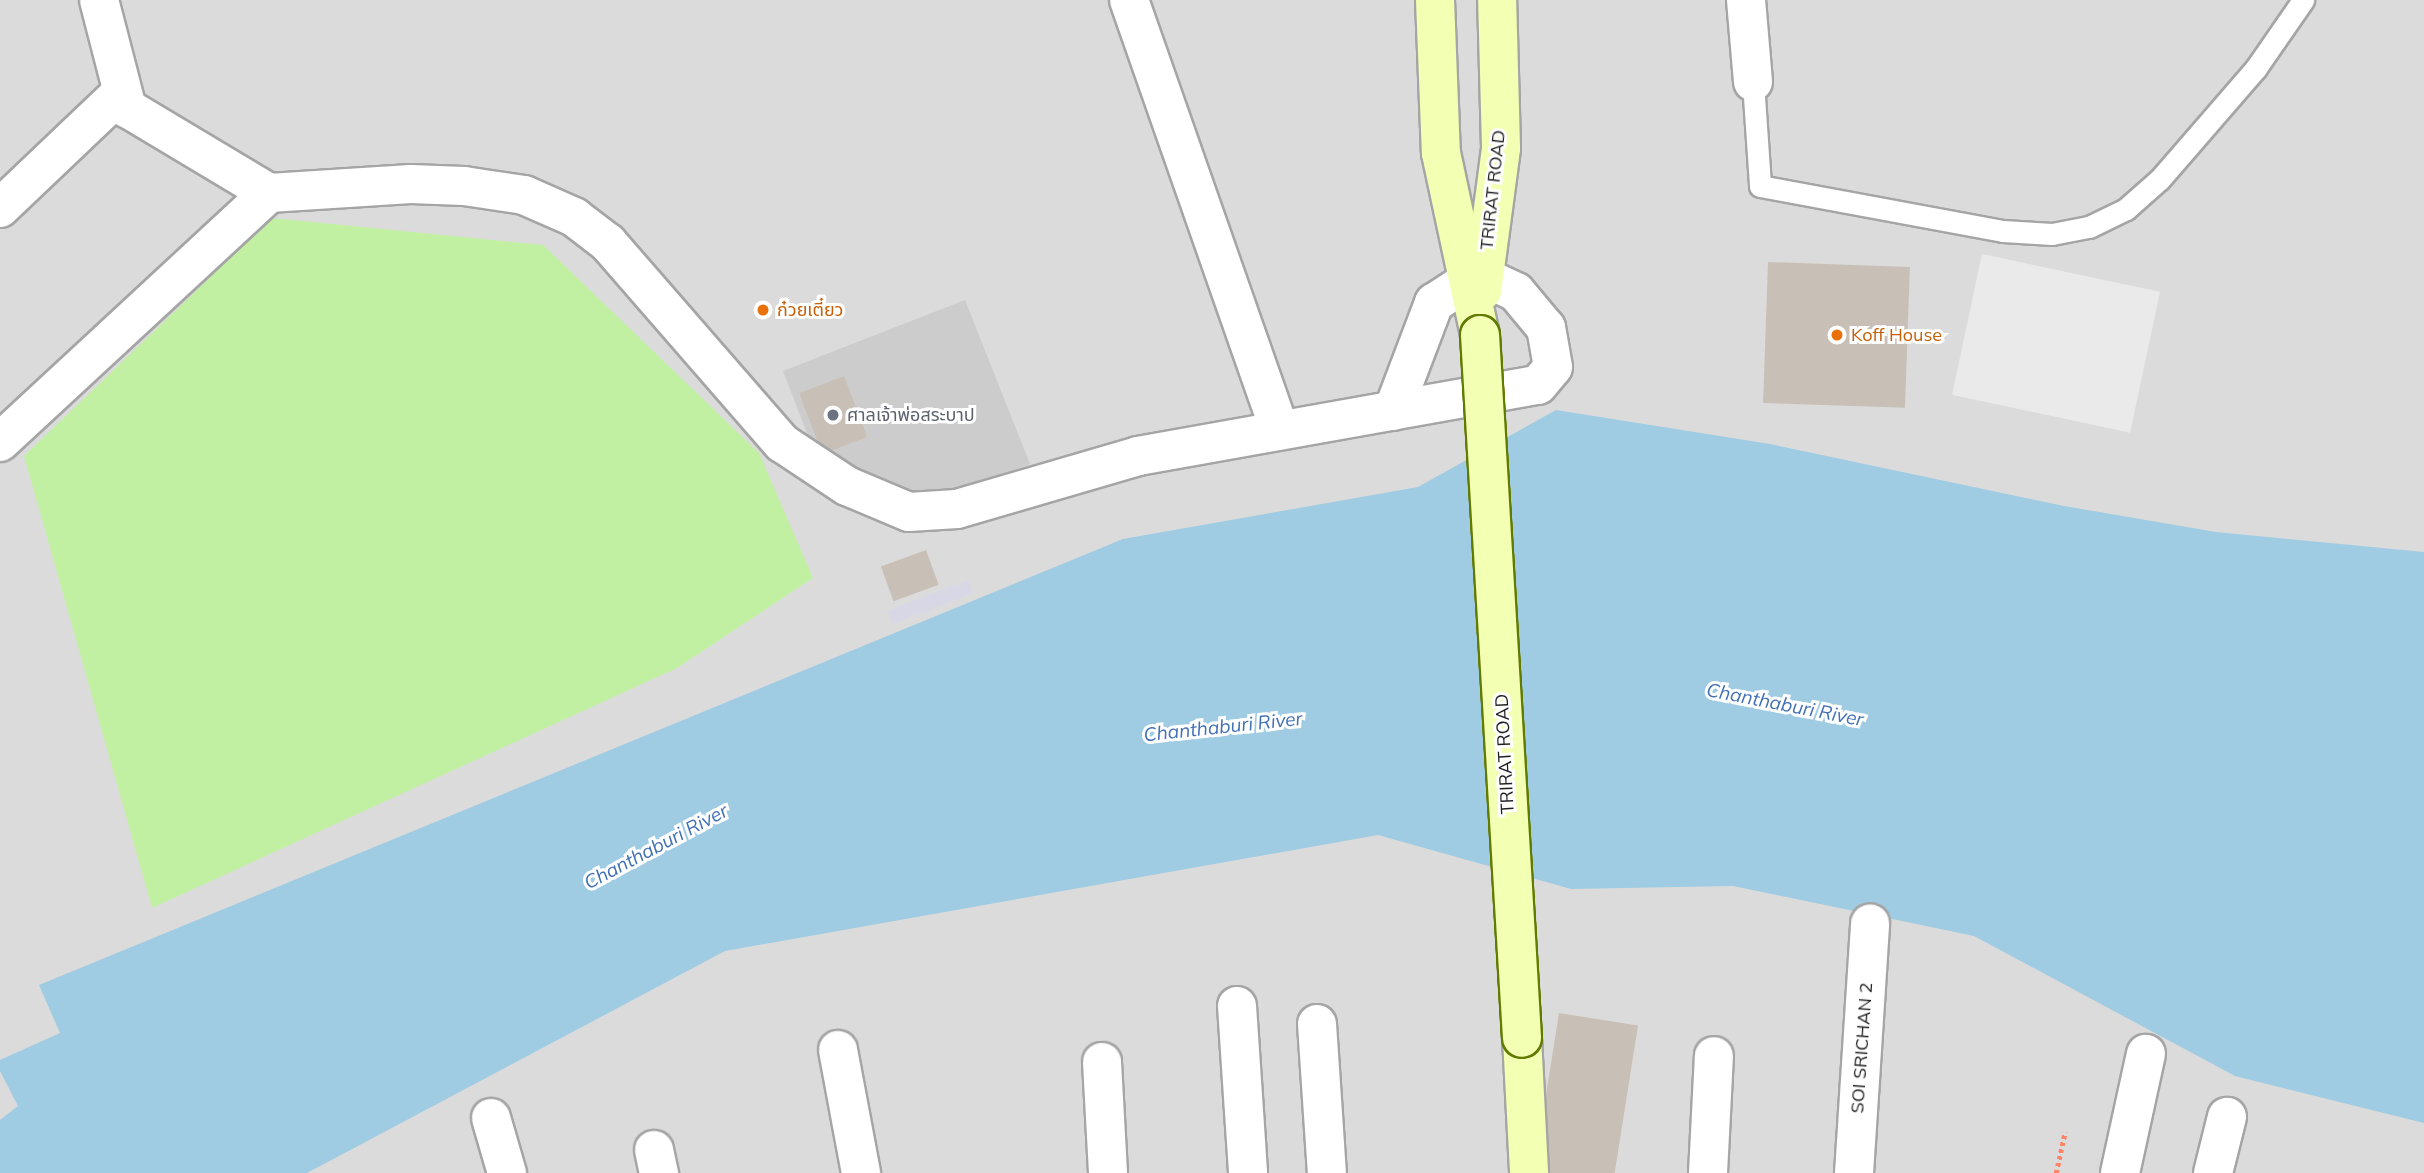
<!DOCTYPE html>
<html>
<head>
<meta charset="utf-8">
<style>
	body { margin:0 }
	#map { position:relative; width:2424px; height:1173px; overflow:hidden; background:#f0ede3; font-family:Mulish,"Noto Sans Thai",sans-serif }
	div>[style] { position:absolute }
	.residential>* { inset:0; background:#dcdbdb; transform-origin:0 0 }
	.religious>* { inset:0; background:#ccc }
	.grass>* { inset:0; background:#c1f0a3 }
	.parking>* { inset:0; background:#eaeaea; transform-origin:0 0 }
	.plaza>* { inset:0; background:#d8d7e6; transform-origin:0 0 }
	.water>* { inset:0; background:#9fcce2 }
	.building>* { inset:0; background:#c8c0b6; transform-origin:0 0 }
	.path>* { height:4.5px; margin-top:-2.25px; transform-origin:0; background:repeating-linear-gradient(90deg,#ff8465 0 3.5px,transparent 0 7px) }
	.roads { filter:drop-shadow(2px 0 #a5a5a5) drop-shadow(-2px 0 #a5a5a5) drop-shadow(0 2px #a5a5a5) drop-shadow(0 -2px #a5a5a5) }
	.service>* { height:21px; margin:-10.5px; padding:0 10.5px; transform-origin:10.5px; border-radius:10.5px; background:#fff }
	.minor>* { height:38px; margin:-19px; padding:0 19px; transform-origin:19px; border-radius:19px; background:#fff }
	.secondary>* { height:38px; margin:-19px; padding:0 19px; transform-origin:19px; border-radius:19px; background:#f3ffb2 }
	.bridges { filter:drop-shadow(2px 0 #617a00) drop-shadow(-2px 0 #617a00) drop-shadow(0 2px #617a00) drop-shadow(0 -2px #617a00) }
	.secondary-bridge>* { height:38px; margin:-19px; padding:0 19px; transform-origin:19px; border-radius:19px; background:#f3ffb2 }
	.dots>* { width:19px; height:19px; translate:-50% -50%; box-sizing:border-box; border:4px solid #fff; border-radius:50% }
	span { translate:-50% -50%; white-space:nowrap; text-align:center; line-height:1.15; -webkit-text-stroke:6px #fff; paint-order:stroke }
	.street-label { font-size:18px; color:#1e1e1e }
	.food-label { font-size:18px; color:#c56008 }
	.left { translate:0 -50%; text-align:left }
	.worship-label { font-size:18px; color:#5b616d }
	.water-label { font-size:19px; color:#4170b7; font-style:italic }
</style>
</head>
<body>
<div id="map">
	<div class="residential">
		<i style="left:0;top:0;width:2424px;height:1173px"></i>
	</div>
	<div class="religious">
		<i style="clip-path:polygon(965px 300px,1030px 464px,923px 505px,817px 459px,783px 371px)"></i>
	</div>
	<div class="grass">
		<i style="clip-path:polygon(272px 218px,543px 245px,759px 453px,813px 578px,677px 668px,152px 908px,24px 456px)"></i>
	</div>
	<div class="parking">
		<i style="left:1982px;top:254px;width:182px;height:144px;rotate:12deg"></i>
	</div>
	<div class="plaza">
		<i style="left:968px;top:580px;width:14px;height:86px;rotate:69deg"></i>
	</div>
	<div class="water">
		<i style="clip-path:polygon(1556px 410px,1770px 444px,2064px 506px,2216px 532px,2424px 552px,2424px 1123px,2235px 1076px,1974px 936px,1733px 886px,1571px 889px,1378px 835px,725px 951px,307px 1173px,0 1173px,0 1120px,18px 1106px,0 1071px,0 1060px,60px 1033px,39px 985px,1123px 539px,1418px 487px)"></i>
	</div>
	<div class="building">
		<i style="left:1768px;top:262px;width:142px;height:141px;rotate:2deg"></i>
		<i style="left:844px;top:376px;width:65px;height:48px;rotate:69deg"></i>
		<i style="left:926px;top:550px;width:37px;height:48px;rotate:70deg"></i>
		<i style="left:1559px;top:1013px;width:80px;height:160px;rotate:9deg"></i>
	</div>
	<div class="path">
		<i style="left:2056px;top:1173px;width:42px;rotate:-77.6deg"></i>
	</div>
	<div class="roads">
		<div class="service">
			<i style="left:1753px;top:82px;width:104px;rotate:86.1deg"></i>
			<i style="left:1760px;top:186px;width:247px;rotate:10.5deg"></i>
			<i style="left:2003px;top:231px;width:49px;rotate:3.5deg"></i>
			<i style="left:2052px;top:234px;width:38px;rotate:-11deg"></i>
			<i style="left:2089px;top:227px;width:41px;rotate:-25.9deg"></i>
			<i style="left:2126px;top:209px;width:45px;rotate:-41.4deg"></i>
			<i style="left:2160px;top:179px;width:147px;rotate:-49.1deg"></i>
			<i style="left:2256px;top:68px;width:83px;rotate:-55.3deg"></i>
		</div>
		<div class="minor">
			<i style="left:99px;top:0;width:112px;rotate:75.5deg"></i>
			<i style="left:127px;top:108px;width:165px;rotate:30.9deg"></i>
			<i style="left:269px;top:193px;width:142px;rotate:-3.6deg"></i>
			<i style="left:411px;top:184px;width:53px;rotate:2.2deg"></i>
			<i style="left:464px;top:186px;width:61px;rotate:8.5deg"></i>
			<i style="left:524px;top:195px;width:55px;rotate:23.7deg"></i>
			<i style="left:574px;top:217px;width:43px;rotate:37.4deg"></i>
			<i style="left:608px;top:243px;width:265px;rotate:49deg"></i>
			<i style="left:782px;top:443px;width:78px;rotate:33.5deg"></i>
			<i style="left:847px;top:486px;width:67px;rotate:22.8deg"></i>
			<i style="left:909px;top:512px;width:48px;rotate:-3.6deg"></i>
			<i style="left:957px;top:509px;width:189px;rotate:-16.3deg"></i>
			<i style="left:1138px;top:456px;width:406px;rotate:-10.1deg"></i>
			<i style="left:1538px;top:385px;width:23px;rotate:-50deg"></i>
			<i style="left:1553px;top:367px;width:40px;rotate:-100deg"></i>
			<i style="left:1546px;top:328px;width:47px;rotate:-129.8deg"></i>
			<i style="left:1516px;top:292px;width:35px;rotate:-155deg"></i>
			<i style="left:1129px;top:0;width:456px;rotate:70.7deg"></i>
			<i style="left:1746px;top:0;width:82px;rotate:85.1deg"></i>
			<i style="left:0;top:208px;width:168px;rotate:-43.6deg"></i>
			<i style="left:1393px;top:411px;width:116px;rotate:-69.2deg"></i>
			<i style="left:1434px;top:303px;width:44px;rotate:-33deg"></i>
			<i style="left:0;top:442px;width:367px;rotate:-42.8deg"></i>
			<i style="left:1237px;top:1006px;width:167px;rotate:86.2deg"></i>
			<i style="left:1317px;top:1024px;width:149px;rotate:86.2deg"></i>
			<i style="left:838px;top:1050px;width:125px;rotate:79.4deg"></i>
			<i style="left:1102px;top:1062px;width:111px;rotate:86.9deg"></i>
			<i style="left:491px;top:1118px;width:57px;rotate:73.8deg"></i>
			<i style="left:654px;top:1150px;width:24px;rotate:78deg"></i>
			<i style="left:1708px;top:1173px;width:117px;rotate:-87.1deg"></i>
			<i style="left:1854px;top:1173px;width:250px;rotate:-86.3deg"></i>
			<i style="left:2120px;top:1173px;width:122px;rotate:-77.7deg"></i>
			<i style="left:2213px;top:1173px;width:58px;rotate:-76deg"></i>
		</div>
		<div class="secondary">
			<i style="left:1435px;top:0;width:153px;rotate:87.8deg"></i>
			<i style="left:1441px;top:153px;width:186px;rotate:77.9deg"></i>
			<i style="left:1482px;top:291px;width:144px;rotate:-82.4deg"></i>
			<i style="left:1501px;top:148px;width:148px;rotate:-91.5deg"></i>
			<i style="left:1522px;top:1038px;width:135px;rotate:87deg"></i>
		</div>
	</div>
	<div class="bridges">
		<div class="secondary-bridge">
			<i style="left:1480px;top:335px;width:704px;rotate:86.58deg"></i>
		</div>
	</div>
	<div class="dots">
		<i style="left:763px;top:310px;background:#e8710a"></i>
		<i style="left:1837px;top:335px;background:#e8710a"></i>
		<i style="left:833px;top:415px;background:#6b7280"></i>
	</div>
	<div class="street-label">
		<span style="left:1493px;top:190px;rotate:-84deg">TRIRAT ROAD</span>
		<span style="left:1505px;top:754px;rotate:-93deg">TRIRAT ROAD</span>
		<span style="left:1862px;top:1048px;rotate:-86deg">SOI SRICHAN 2</span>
	</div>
	<div class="food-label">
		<span class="left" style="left:777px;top:310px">ก๋วยเตี๋ยว</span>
		<span class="left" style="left:1851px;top:335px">Koff House</span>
	</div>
	<div class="worship-label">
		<span class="left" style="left:847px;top:415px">ศาลเจ้าพ่อสระบาป</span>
	</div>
	<div class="water-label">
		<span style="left:1785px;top:705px;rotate:11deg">Chanthaburi River</span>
		<span style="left:1223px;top:727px;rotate:-6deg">Chanthaburi River</span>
		<span style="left:656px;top:847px;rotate:-28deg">Chanthaburi River</span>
	</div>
</div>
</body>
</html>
